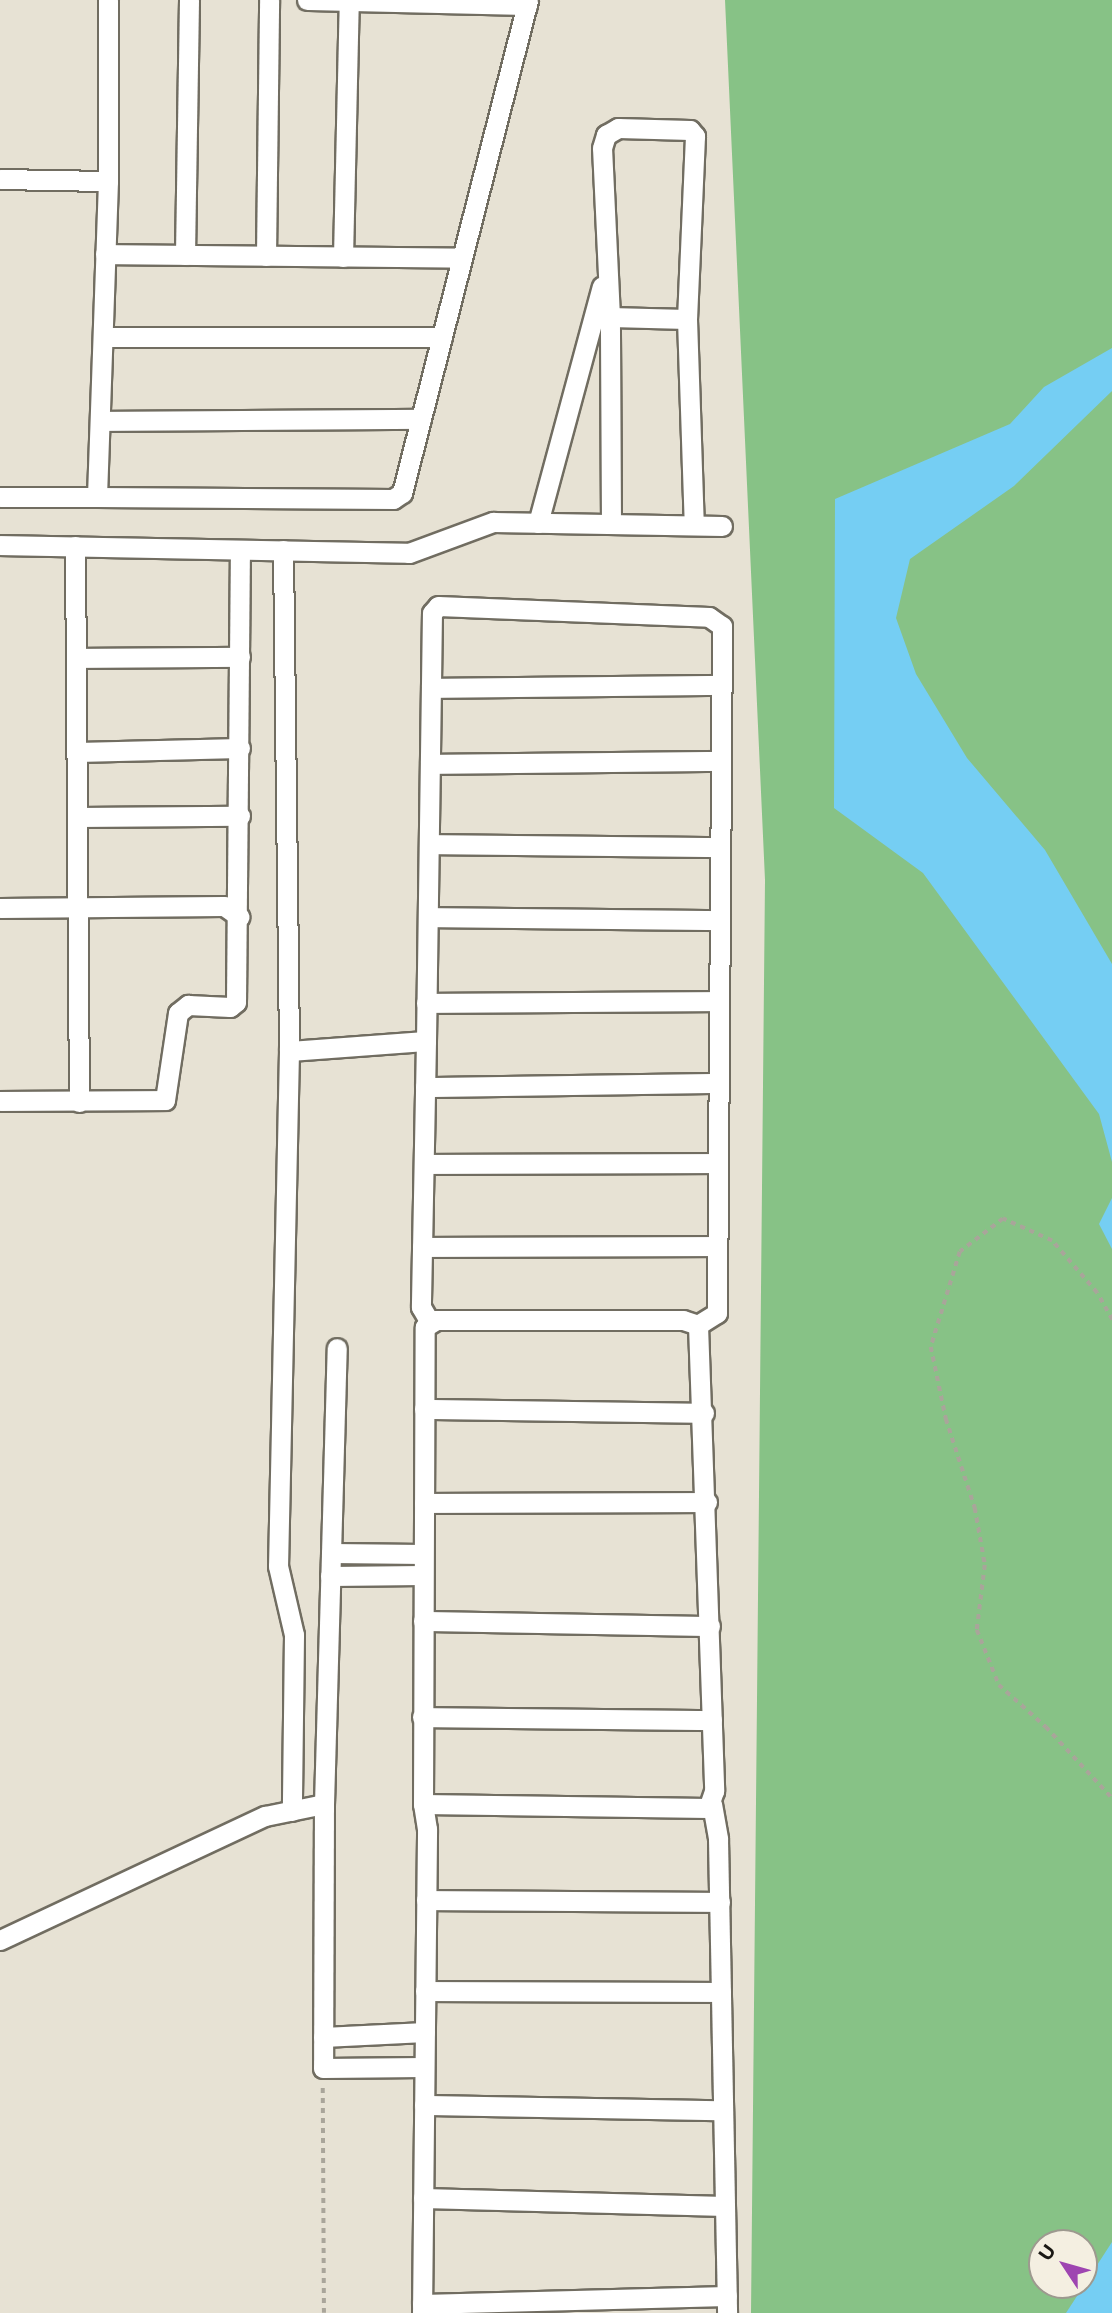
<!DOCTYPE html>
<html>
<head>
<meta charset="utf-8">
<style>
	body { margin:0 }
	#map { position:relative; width:1112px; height:2313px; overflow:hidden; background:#e7e2d4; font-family:Montserrat,sans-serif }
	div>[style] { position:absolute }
	.green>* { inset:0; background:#87c286 }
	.water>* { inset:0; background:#75cef3 }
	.path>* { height:3.5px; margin-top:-1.75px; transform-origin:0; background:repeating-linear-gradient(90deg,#a9a59a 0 5px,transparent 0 10px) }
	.roads { filter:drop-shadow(2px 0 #716d61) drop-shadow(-2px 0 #716d61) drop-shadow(0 2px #716d61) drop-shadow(0 -2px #716d61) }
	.street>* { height:19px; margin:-9.5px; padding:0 9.5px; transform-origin:9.5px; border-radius:9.5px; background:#fff }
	span { translate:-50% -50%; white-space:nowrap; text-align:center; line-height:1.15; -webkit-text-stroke:7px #f4efe1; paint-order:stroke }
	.north { position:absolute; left:1028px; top:2229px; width:70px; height:70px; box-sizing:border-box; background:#f4efe1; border:2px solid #9d998f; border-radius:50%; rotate:306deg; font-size:19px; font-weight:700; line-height:28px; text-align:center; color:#1a1814 }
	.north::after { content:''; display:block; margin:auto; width:24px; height:32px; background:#9e45b1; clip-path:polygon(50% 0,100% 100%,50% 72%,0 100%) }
</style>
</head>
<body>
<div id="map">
	<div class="green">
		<i style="clip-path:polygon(evenodd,725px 0,1112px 0,1112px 2313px,751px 2313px,765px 880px,725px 0,1042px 2243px,1084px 2243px,1084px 2285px,1042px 2285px,1042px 2243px)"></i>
	</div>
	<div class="water">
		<i style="clip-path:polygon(1112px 348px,1112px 391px,1014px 486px,910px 559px,896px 618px,916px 674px,967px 758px,1045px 850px,1112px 964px,1112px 1162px,1099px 1114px,923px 873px,834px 808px,835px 499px,1010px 424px,1044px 387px)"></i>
		<i style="clip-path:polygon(1112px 1198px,1112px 1249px,1099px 1224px)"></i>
		<i style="clip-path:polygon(1112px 2242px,1112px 2313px,1065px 2313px,1066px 2313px)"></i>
	</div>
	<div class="path">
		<i style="left:1112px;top:1320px;width:31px;rotate:-119deg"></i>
		<i style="left:1097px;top:1293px;width:69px;rotate:-130.9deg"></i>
		<i style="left:1052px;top:1241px;width:54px;rotate:-155.8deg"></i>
		<i style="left:1003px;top:1219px;width:54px;rotate:142.5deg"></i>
		<i style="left:960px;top:1252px;width:99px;rotate:107deg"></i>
		<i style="left:931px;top:1347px;width:74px;rotate:78.2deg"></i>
		<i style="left:946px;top:1419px;width:94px;rotate:72deg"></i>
		<i style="left:975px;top:1508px;width:58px;rotate:80deg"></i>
		<i style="left:985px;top:1565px;width:65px;rotate:97deg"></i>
		<i style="left:977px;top:1630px;width:59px;rotate:68.2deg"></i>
		<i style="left:999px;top:1685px;width:63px;rotate:41.8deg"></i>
		<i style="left:1046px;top:1727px;width:97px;rotate:47.1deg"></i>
		<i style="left:323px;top:2088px;width:225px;rotate:89.7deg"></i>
	</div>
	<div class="roads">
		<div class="street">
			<i style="left:108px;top:0;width:181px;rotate:90deg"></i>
			<i style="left:108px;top:181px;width:316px;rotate:92deg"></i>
			<i style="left:97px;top:497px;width:296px;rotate:0.4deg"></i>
			<i style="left:393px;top:499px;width:11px;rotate:-34deg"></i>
			<i style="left:402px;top:493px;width:509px;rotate:-75.66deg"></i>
			<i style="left:307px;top:0;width:220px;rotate:1.3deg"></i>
			<i style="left:0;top:179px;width:108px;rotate:1.1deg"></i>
			<i style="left:105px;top:254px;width:357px;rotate:0.6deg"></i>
			<i style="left:185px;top:255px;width:255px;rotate:-89.1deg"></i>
			<i style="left:266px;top:256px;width:256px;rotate:-89.3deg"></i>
			<i style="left:343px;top:257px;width:256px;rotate:-88.7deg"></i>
			<i style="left:610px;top:317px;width:77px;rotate:1.5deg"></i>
			<i style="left:103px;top:337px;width:339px"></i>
			<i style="left:100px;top:421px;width:321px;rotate:-0.4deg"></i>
			<i style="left:0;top:497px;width:97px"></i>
			<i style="left:538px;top:523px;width:245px;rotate:-74.9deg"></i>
			<i style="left:611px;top:524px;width:207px;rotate:-90.3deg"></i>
			<i style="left:610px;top:317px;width:169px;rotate:-92.7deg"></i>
			<i style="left:602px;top:148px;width:14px;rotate:-73deg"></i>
			<i style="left:606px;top:135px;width:14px;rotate:-30deg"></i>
			<i style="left:618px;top:128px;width:72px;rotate:1.6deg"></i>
			<i style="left:690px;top:130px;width:8px;rotate:50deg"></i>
			<i style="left:695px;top:136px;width:183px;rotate:92.5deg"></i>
			<i style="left:687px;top:319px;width:206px;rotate:88.1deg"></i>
			<i style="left:0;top:545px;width:409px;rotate:1.1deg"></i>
			<i style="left:409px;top:553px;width:90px;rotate:-20.3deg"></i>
			<i style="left:493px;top:522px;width:229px;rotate:1deg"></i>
			<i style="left:75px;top:546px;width:556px;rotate:89.59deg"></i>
			<i style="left:283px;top:550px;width:501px;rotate:89.31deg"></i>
			<i style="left:289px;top:1051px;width:137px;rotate:-4.2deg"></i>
			<i style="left:426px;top:1041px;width:428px;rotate:-89.2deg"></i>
			<i style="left:432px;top:613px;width:9px;rotate:-49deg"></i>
			<i style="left:438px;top:606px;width:271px;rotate:2.3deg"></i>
			<i style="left:709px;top:617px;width:16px;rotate:35deg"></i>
			<i style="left:722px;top:626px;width:687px;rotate:90.42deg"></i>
			<i style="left:717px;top:1313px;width:22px;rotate:148deg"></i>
			<i style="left:77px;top:658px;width:163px;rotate:-0.4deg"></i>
			<i style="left:431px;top:688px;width:291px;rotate:-0.6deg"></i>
			<i style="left:77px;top:752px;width:163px;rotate:-1.4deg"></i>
			<i style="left:430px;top:764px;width:291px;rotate:-0.6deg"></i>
			<i style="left:78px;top:817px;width:162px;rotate:-0.4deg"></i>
			<i style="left:429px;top:844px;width:291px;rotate:0.6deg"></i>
			<i style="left:0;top:908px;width:224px;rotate:-0.5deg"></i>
			<i style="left:224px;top:906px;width:19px;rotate:35deg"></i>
			<i style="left:428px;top:917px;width:292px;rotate:0.6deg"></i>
			<i style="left:426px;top:1003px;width:293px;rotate:-0.4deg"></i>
			<i style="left:426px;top:1041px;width:266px;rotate:91.1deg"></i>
			<i style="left:421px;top:1307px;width:16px;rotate:60deg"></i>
			<i style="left:289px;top:1051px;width:515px;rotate:91.22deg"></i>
			<i style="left:278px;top:1566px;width:71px;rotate:76.9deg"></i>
			<i style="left:294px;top:1635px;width:176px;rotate:90.7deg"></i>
			<i style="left:425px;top:1087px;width:294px;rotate:-0.8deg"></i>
			<i style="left:0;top:1101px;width:165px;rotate:-0.3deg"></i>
			<i style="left:165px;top:1100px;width:88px;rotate:-81.5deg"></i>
			<i style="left:178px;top:1013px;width:13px;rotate:-39deg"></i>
			<i style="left:188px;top:1005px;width:42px;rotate:2.7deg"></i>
			<i style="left:230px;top:1007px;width:8px;rotate:-40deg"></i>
			<i style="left:236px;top:1002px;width:452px;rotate:-89.5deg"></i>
			<i style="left:424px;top:1164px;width:294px;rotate:-0.2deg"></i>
			<i style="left:422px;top:1247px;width:295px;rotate:-0.2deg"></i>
			<i style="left:436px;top:1320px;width:247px"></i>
			<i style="left:683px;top:1320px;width:16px;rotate:18deg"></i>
			<i style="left:698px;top:1325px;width:466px;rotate:88deg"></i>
			<i style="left:714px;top:1791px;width:18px;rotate:109deg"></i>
			<i style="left:708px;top:1808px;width:285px;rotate:-179.2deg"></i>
			<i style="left:423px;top:1804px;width:477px;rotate:-89.8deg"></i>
			<i style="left:425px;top:1327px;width:13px;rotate:-32deg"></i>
			<i style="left:424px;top:1409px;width:280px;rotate:0.8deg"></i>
			<i style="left:424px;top:1503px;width:283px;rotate:-0.2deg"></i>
			<i style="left:331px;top:1553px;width:92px;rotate:0.6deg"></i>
			<i style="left:330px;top:1576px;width:93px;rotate:-0.6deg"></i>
			<i style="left:423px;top:1621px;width:287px;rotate:1deg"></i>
			<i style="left:422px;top:1717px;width:290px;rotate:0.6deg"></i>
			<i style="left:324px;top:1804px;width:264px;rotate:90.2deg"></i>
			<i style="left:323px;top:2068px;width:101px;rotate:-0.6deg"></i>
			<i style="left:712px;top:1804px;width:36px;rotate:80deg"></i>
			<i style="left:718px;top:1839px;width:474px;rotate:88.9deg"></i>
			<i style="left:426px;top:1900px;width:294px;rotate:0.4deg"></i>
			<i style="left:0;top:1940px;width:293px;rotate:-25.1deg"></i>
			<i style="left:265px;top:1816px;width:60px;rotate:-11.5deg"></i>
			<i style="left:324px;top:1804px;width:456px;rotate:-88.4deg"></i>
			<i style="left:425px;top:1991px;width:296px;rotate:0.2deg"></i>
			<i style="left:323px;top:2037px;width:102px;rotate:-2.8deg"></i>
			<i style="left:424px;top:2105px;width:299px;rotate:1deg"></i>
			<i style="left:423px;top:2198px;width:302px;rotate:1.5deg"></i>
			<i style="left:422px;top:2304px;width:305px;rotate:-1.5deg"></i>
			<i style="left:422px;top:2313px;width:484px;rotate:-89.4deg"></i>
			<i style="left:427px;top:1829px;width:25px;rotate:-99deg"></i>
		</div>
	</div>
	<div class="north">U</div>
</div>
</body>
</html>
